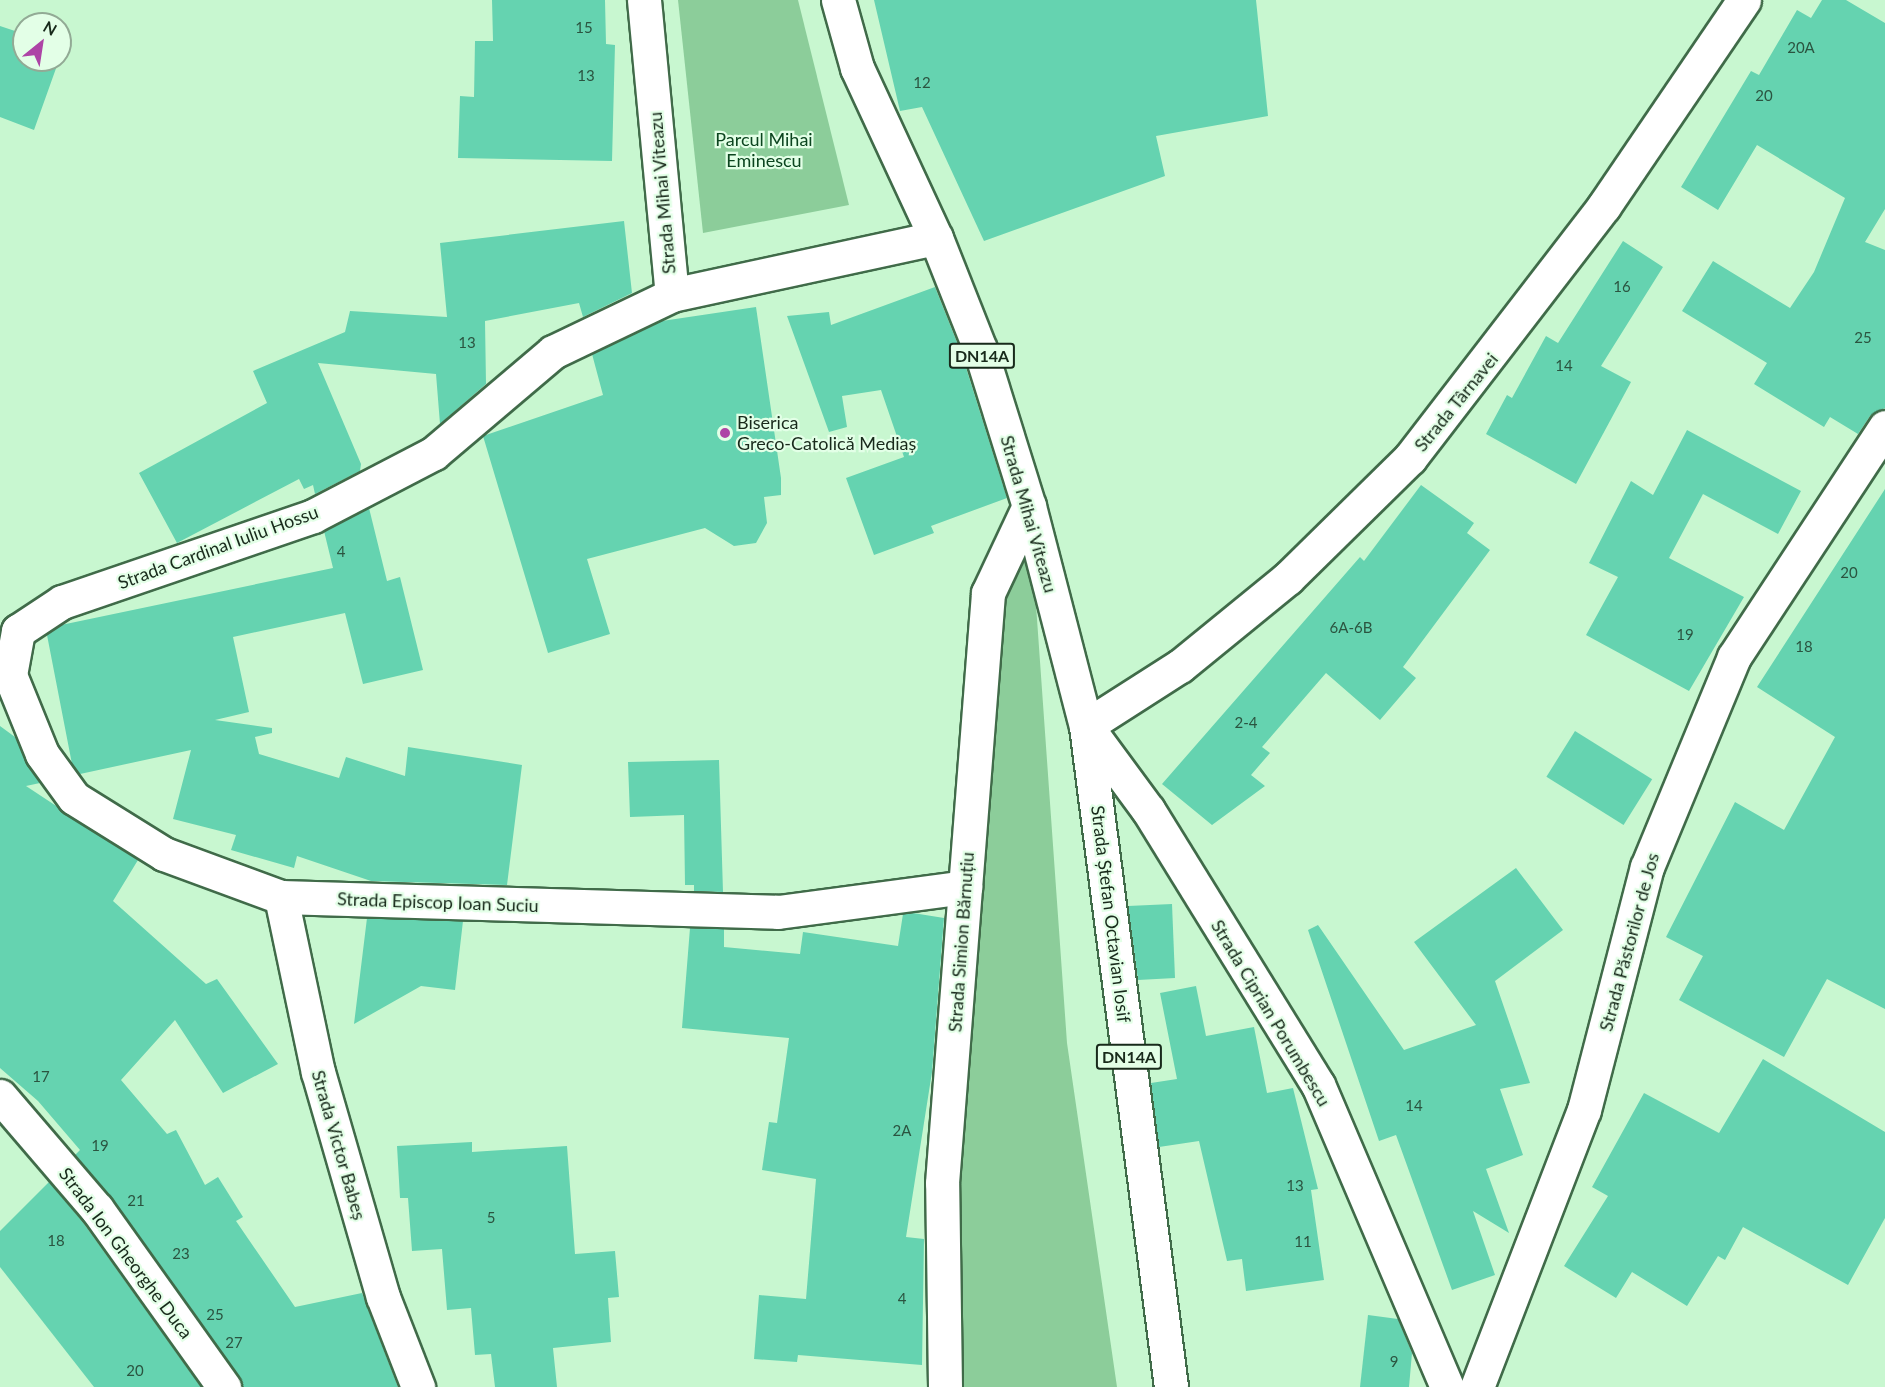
<!DOCTYPE html>
<html>
<head>
<meta charset="utf-8">
<style>
	body { margin:0 }
	#map { position:relative; width:1885px; height:1387px; overflow:hidden; background:#c8f7d0; font-family:Lato,sans-serif }
	div>[style] { position:absolute }
	.green>* { inset:0; background:#8ccd9a }
	.building>* { inset:0; background:#65d3b0; transform-origin:0 0 }
	.roads { filter:drop-shadow(2px 0 #406b49) drop-shadow(-2px 0 #406b49) drop-shadow(0 2px #406b49) drop-shadow(0 -2px #406b49) }
	.minor>* { height:33px; margin:-16.5px; padding:0 16.5px; transform-origin:16.5px; border-radius:16.5px; background:#fff }
	.primary>* { height:33px; margin:-16.5px; padding:0 16.5px; transform-origin:16.5px; border-radius:16.5px; background:#fff }
	.dots>* { width:16px; height:16px; translate:-50% -50%; box-sizing:border-box; border:3px solid #e3ffe7; border-radius:50% }
	span { translate:-50% -50%; white-space:nowrap; text-align:center; line-height:1.15; -webkit-text-stroke:4.5px #e3ffe7; paint-order:stroke }
	.number-label { font-size:15px; color:#2b5440 }
	.number-label span { -webkit-text-stroke-width:0 }
	.shield-label span { padding:2px 4px; background:#e3ffe7; border:2px solid; border-radius:4px; -webkit-text-stroke-width:0 }
	.shield-label { font-size:16px; color:#182a1b; font-weight:700 }
	.park-label { font-size:18px; color:#0b451f }
	.street-label { font-size:18px; color:#182a1b }
	.poi-label { font-size:18px; color:#182a1b }
	.left { translate:0 -50%; text-align:left }
	.north { position:absolute; left:12px; top:12px; width:60px; height:60px; box-sizing:border-box; background:#e3ffe7; border:2px solid #92aa95; border-radius:50%; rotate:30deg; font-size:16px; font-weight:700; line-height:24px; text-align:center; color:#182a1b }
	.north::after { content:''; display:block; margin:auto; width:21px; height:27px; background:#ad44a6; clip-path:polygon(50% 0,100% 100%,50% 72%,0 100%) }
</style>
</head>
<body>
<div id="map">
	<div class="green">
		<i style="clip-path:polygon(678px 0,798px 0,849px 205px,703px 233px)"></i>
		<i style="clip-path:polygon(1029px 506px,1067px 1043px,1117px 1387px,945px 1387px,988px 593px)"></i>
	</div>
	<div class="building">
		<i style="clip-path:polygon(492px 0,605px 0,606px 44px,615px 45px,612px 161px,458px 158px,460px 96px,474px 97px,475px 41px,493px 41px)"></i>
		<i style="clip-path:polygon(874px 0,1256px 0,1268px 116px,1156px 136px,1165px 176px,984px 241px,922px 107px,900px 111px)"></i>
		<i style="clip-path:polygon(1822px 0,1846px 0,1885px 23px,1885px 209px,1865px 242px,1885px 250px,1885px 408px,1870px 416px,1858px 434px,1830px 417px,1824px 427px,1754px 384px,1767px 363px,1682px 311px,1713px 261px,1790px 308px,1814px 272px,1845px 198px,1757px 145px,1718px 210px,1681px 187px,1751px 71px,1759px 75px,1797px 10px,1811px 18px)"></i>
		<i style="clip-path:polygon(0 26px,24px 34px,24px 60px,59px 60px,34px 130px,0 117px)"></i>
		<i style="clip-path:polygon(624px 221px,632px 293px,583px 317px,579px 303px,485px 321px,486px 384px,440px 424px,436px 374px,318px 363px,361px 464px,360px 471px,315px 494px,313px 485px,304px 489px,299px 479px,177px 543px,139px 473px,267px 403px,253px 371px,345px 332px,350px 311px,447px 317px,440px 243px)"></i>
		<i style="clip-path:polygon(1623px 241px,1663px 267px,1601px 366px,1631px 382px,1576px 484px,1486px 434px,1507px 395px,1512px 398px,1546px 336px,1558px 343px)"></i>
		<i style="clip-path:polygon(935px 287px,962px 355px,1007px 498px,931px 526px,934px 533px,874px 555px,846px 478px,904px 457px,881px 390px,842px 396px,847px 427px,829px 432px,787px 316px,829px 312px,831px 325px)"></i>
		<i style="clip-path:polygon(756px 307px,781px 478px,781px 495px,764px 497px,767px 523px,756px 543px,734px 546px,705px 528px,587px 559px,610px 634px,548px 653px,483px 436px,603px 395px,592px 354px,662px 321px)"></i>
		<i style="clip-path:polygon(1687px 430px,1801px 491px,1778px 534px,1703px 494px,1669px 558px,1744px 597px,1689px 691px,1586px 635px,1618px 577px,1589px 563px,1631px 481px,1653px 495px)"></i>
		<i style="clip-path:polygon(1421px 485px,1474px 523px,1467px 533px,1490px 550px,1403px 667px,1416px 678px,1380px 720px,1326px 673px,1262px 747px,1270px 753px,1251px 775px,1265px 786px,1212px 825px,1162px 784px,1360px 557px,1364px 561px)"></i>
		<i style="clip-path:polygon(1885px 489px,1885px 1009px,1827px 979px,1784px 1057px,1679px 1000px,1703px 956px,1666px 937px,1735px 802px,1784px 830px,1835px 737px,1757px 687px)"></i>
		<i style="clip-path:polygon(369px 508px,387px 581px,400px 577px,423px 670px,363px 684px,345px 613px,233px 637px,249px 712px,215px 720px,272px 728px,272px 733px,255px 737px,259px 754px,339px 778px,346px 757px,405px 776px,408px 747px,522px 765px,507px 885px,371px 881px,297px 856px,294px 868px,231px 850px,236px 835px,173px 819px,191px 750px,80px 774px,72px 764px,47px 635px,61px 625px,333px 568px,324px 531px)"></i>
		<i style="clip-path:polygon(0 726px,15px 737px,40px 783px,26px 786px,138px 860px,113px 901px,206px 984px,217px 979px,278px 1064px,223px 1093px,175px 1020px,121px 1080px,167px 1134px,176px 1130px,205px 1185px,218px 1177px,243px 1217px,236px 1221px,295px 1307px,362px 1293px,398px 1387px,242px 1387px,112px 1198px,75px 1155px,80px 1150px,38px 1101px,0 1068px)"></i>
		<i style="left:1575px;top:731px;width:91px;height:54px;rotate:32deg"></i>
		<i style="clip-path:polygon(719px 760px,723px 892px,694px 891px,694px 885px,685px 885px,684px 815px,630px 817px,628px 762px)"></i>
		<i style="clip-path:polygon(1516px 868px,1563px 930px,1495px 981px,1530px 1083px,1500px 1089px,1523px 1155px,1486px 1169px,1509px 1233px,1473px 1211px,1495px 1275px,1452px 1290px,1396px 1135px,1379px 1141px,1308px 930px,1318px 925px,1404px 1050px,1476px 1025px,1414px 942px)"></i>
		<i style="clip-path:polygon(1172px 904px,1175px 978px,1138px 980px,1128px 906px)"></i>
		<i style="clip-path:polygon(913px 913px,944px 918px,932px 1072px,906px 1237px,924px 1239px,922px 1365px,798px 1355px,797px 1362px,754px 1359px,759px 1295px,806px 1299px,816px 1179px,762px 1170px,769px 1122px,777px 1123px,789px 1038px,682px 1028px,690px 928px,724px 929px,724px 947px,800px 954px,803px 932px,898px 946px,903px 914px)"></i>
		<i style="clip-path:polygon(367px 918px,463px 921px,455px 990px,421px 986px,354px 1024px)"></i>
		<i style="clip-path:polygon(1196px 986px,1206px 1036px,1254px 1027px,1267px 1093px,1293px 1088px,1318px 1189px,1311px 1190px,1324px 1280px,1246px 1291px,1242px 1259px,1227px 1261px,1199px 1141px,1159px 1147px,1151px 1083px,1177px 1079px,1160px 993px)"></i>
		<i style="clip-path:polygon(1763px 1059px,1885px 1132px,1885px 1218px,1848px 1285px,1743px 1227px,1725px 1260px,1718px 1256px,1687px 1306px,1632px 1272px,1616px 1298px,1564px 1266px,1608px 1196px,1592px 1187px,1644px 1093px,1719px 1133px)"></i>
		<i style="clip-path:polygon(472px 1142px,472px 1152px,567px 1146px,575px 1254px,615px 1251px,619px 1297px,608px 1298px,611px 1342px,553px 1348px,557px 1387px,495px 1387px,491px 1354px,475px 1355px,471px 1308px,447px 1310px,442px 1249px,412px 1251px,408px 1198px,400px 1198px,397px 1146px)"></i>
		<i style="clip-path:polygon(49px 1182px,82px 1221px,201px 1387px,94px 1387px,0 1267px,0 1231px)"></i>
		<i style="clip-path:polygon(1368px 1315px,1398px 1319px,1412px 1353px,1409px 1387px,1360px 1387px)"></i>
	</div>
	<div class="roads">
		<div class="minor">
			<i style="left:644px;top:0;width:296px;rotate:84.6deg"></i>
			<i style="left:672px;top:295px;width:270px;rotate:-12.2deg"></i>
			<i style="left:10px;top:675px;width:85px;rotate:67.9deg"></i>
			<i style="left:42px;top:754px;width:54px;rotate:54deg"></i>
			<i style="left:74px;top:798px;width:106px;rotate:31.9deg"></i>
			<i style="left:164px;top:854px;width:125px;rotate:20.2deg"></i>
			<i style="left:281px;top:897px;width:497px;rotate:1.7deg"></i>
			<i style="left:778px;top:912px;width:189px;rotate:-7.6deg"></i>
			<i style="left:10px;top:675px;width:45px;rotate:-79.7deg"></i>
			<i style="left:18px;top:631px;width:53px;rotate:-33.4deg"></i>
			<i style="left:62px;top:602px;width:265px;rotate:-18.9deg"></i>
			<i style="left:313px;top:516px;width:136px;rotate:-27.5deg"></i>
			<i style="left:434px;top:453px;width:156px;rotate:-40.3deg"></i>
			<i style="left:553px;top:352px;width:132px;rotate:-25.6deg"></i>
			<i style="left:281px;top:897px;width:179px;rotate:78.1deg"></i>
			<i style="left:318px;top:1072px;width:234px;rotate:73.9deg"></i>
			<i style="left:383px;top:1297px;width:97px;rotate:68.7deg"></i>
			<i style="left:0;top:1096px;width:149px;rotate:49.4deg"></i>
			<i style="left:97px;top:1209px;width:219px;rotate:54.5deg"></i>
			<i style="left:945px;top:1387px;width:204px;rotate:-90.8deg"></i>
			<i style="left:942px;top:1183px;width:592px;rotate:-85.54deg"></i>
			<i style="left:988px;top:593px;width:96px;rotate:-64.8deg"></i>
			<i style="left:1447px;top:1387px;width:328px;rotate:-113.1deg"></i>
			<i style="left:1318px;top:1085px;width:323px;rotate:-121.7deg"></i>
			<i style="left:1148px;top:810px;width:104px;rotate:-126.4deg"></i>
			<i style="left:1086px;top:726px;width:112px;rotate:-32.6deg"></i>
			<i style="left:1180px;top:666px;width:139px;rotate:-39.2deg"></i>
			<i style="left:1288px;top:578px;width:171px;rotate:-44.5deg"></i>
			<i style="left:1410px;top:458px;width:318px;rotate:-52.4deg"></i>
			<i style="left:1604px;top:206px;width:249px;rotate:-55.8deg"></i>
			<i style="left:1477px;top:1387px;width:297px;rotate:-68.9deg"></i>
			<i style="left:1584px;top:1110px;width:251px;rotate:-75.5deg"></i>
			<i style="left:1647px;top:867px;width:227px;rotate:-67.5deg"></i>
			<i style="left:1734px;top:657px;width:275px;rotate:-56.7deg"></i>
		</div>
		<div class="primary">
			<i style="left:838px;top:0;width:71px;rotate:74.4deg"></i>
			<i style="left:857px;top:68px;width:187px;rotate:65.1deg"></i>
			<i style="left:936px;top:238px;width:119px;rotate:68.4deg"></i>
			<i style="left:980px;top:349px;width:164px;rotate:72.7deg"></i>
			<i style="left:1029px;top:506px;width:227px;rotate:75.5deg"></i>
			<i style="left:1086px;top:726px;width:666px;rotate:82.67deg"></i>
		</div>
	</div>
	<div class="dots">
		<i style="left:725px;top:433px;background:#ad44a6"></i>
	</div>
	<div class="number-label">
		<span style="left:584px;top:28px">15</span>
		<span style="left:1801px;top:48px">20A</span>
		<span style="left:586px;top:76px">13</span>
		<span style="left:922px;top:83px">12</span>
		<span style="left:1764px;top:96px">20</span>
		<span style="left:1622px;top:287px">16</span>
		<span style="left:1863px;top:338px">25</span>
		<span style="left:467px;top:343px">13</span>
		<span style="left:1564px;top:366px">14</span>
		<span style="left:341px;top:552px">4</span>
		<span style="left:1849px;top:573px">20</span>
		<span style="left:1351px;top:628px">6A-6B</span>
		<span style="left:1685px;top:635px">19</span>
		<span style="left:1804px;top:647px">18</span>
		<span style="left:1246px;top:723px">2-4</span>
		<span style="left:41px;top:1077px">17</span>
		<span style="left:1414px;top:1106px">14</span>
		<span style="left:902px;top:1131px">2A</span>
		<span style="left:100px;top:1146px">19</span>
		<span style="left:1295px;top:1186px">13</span>
		<span style="left:136px;top:1201px">21</span>
		<span style="left:491px;top:1218px">5</span>
		<span style="left:56px;top:1241px">18</span>
		<span style="left:1303px;top:1242px">11</span>
		<span style="left:181px;top:1254px">23</span>
		<span style="left:902px;top:1299px">4</span>
		<span style="left:215px;top:1315px">25</span>
		<span style="left:234px;top:1343px">27</span>
		<span style="left:1394px;top:1362px">9</span>
		<span style="left:135px;top:1371px">20</span>
	</div>
	<div class="shield-label">
		<span style="left:982px;top:356px">DN14A</span>
		<span style="left:1129px;top:1057px">DN14A</span>
	</div>
	<div class="park-label">
		<span style="left:764px;top:150px">Parcul Mihai<br>Eminescu</span>
	</div>
	<div class="street-label">
		<span style="left:662px;top:193px;rotate:-95deg">Strada Mihai Viteazu</span>
		<span style="left:1456px;top:402px;rotate:-51deg">Strada Târnavei</span>
		<span style="left:1029px;top:514px;rotate:74deg">Strada Mihai Viteazu</span>
		<span style="left:218px;top:547px;rotate:-20deg">Strada Cardinal Iuliu Hossu</span>
		<span style="left:438px;top:902px;rotate:2deg">Strada Episcop Ioan Suciu</span>
		<span style="left:1111px;top:914px;rotate:83deg">Strada Ștefan Octavian Iosif</span>
		<span style="left:961px;top:942px;rotate:-86deg">Strada Simion Bărnuțiu</span>
		<span style="left:1629px;top:942px;rotate:-75deg">Strada Păstorilor de Jos</span>
		<span style="left:1271px;top:1013px;rotate:59deg">Strada Ciprian Porumbescu</span>
		<span style="left:339px;top:1145px;rotate:74deg">Strada Victor Babeș</span>
		<span style="left:126px;top:1253px;rotate:53deg">Strada Ion Gheorghe Duca</span>
	</div>
	<div class="poi-label">
		<span class="left" style="left:737px;top:433px">Biserica<br>Greco-Catolică Mediaș</span>
	</div>
	<div class="north">N</div>
</div>
</body>
</html>
